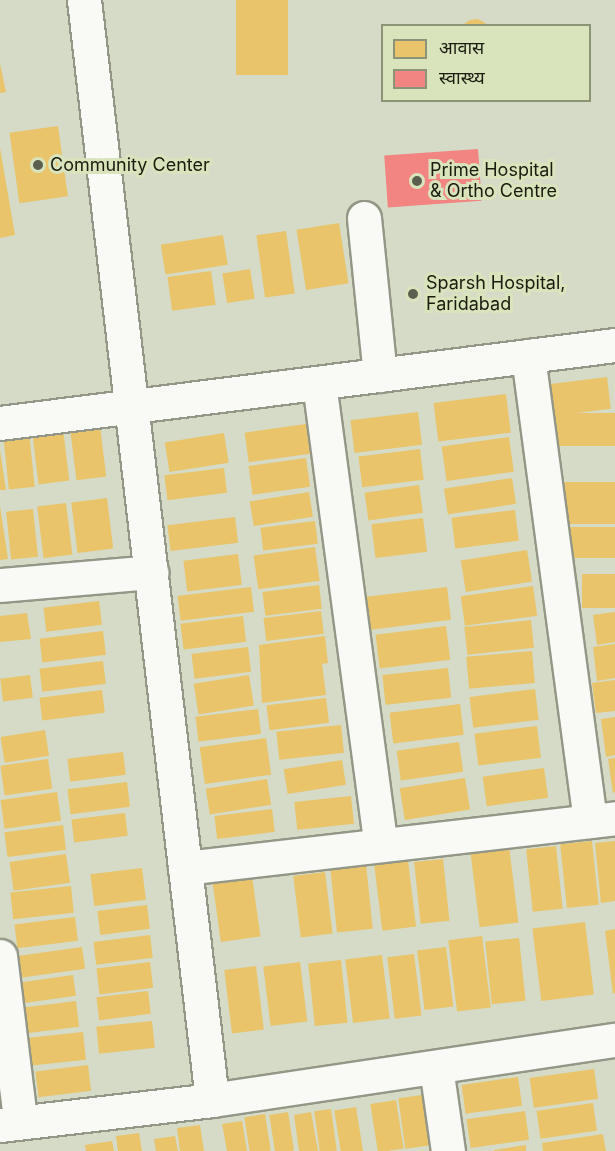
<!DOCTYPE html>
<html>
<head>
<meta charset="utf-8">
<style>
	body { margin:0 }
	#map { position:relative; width:615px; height:1151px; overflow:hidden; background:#d5dbc6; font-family:Inter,"Noto Sans Devanagari",sans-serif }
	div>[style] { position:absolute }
	.homes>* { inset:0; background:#e9c46a; transform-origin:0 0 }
	.health>* { inset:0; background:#f28482; transform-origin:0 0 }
	.roads { filter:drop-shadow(2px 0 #939787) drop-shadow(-2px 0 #939787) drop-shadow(0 2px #939787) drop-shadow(0 -2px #939787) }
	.minor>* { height:33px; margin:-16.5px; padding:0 16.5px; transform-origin:16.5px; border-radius:16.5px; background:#f9faf6 }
	.dots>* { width:16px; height:16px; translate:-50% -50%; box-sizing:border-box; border:3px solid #d9e4bd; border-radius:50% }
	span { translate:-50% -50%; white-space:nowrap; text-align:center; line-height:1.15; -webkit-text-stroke:6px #d9e4bd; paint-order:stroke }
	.poi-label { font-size:18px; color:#191c0e }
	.left { translate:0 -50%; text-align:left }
	.legend { position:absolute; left:381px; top:24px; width:210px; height:78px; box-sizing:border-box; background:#d9e4bd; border:2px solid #8c9477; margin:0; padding:8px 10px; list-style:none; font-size:18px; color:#191c0e }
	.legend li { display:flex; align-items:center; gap:12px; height:30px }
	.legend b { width:30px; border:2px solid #8c9477 }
</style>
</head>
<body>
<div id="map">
	<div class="homes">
		<i style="left:236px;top:0;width:52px;height:75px"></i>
		<i style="clip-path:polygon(478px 19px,490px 26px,461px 26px,470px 20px)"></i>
		<i style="clip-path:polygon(0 64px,6px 92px,0 93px)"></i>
		<i style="left:58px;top:126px;width:71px;height:49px;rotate:82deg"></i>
		<i style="clip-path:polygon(0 148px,15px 235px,0 238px)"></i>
		<i style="left:339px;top:223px;width:61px;height:43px;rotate:81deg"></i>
		<i style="left:286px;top:231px;width:63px;height:30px;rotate:82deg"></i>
		<i style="left:223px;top:235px;width:30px;height:63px;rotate:81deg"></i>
		<i style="left:250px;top:269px;width:30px;height:28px;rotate:81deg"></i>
		<i style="left:211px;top:271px;width:34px;height:44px;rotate:82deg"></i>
		<i style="left:607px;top:377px;width:32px;height:67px;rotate:83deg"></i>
		<i style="left:506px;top:394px;width:39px;height:73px;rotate:83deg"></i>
		<i style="left:418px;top:412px;width:33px;height:68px;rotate:83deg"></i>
		<i style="left:615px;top:413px;width:33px;height:68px;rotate:90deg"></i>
		<i style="left:306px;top:424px;width:30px;height:62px;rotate:82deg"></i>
		<i style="left:100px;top:426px;width:51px;height:30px;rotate:83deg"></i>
		<i style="left:63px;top:429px;width:52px;height:31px;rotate:83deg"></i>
		<i style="left:29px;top:432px;width:55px;height:26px;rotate:84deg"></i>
		<i style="left:224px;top:433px;width:30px;height:60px;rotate:81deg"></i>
		<i style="left:509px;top:437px;width:35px;height:68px;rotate:82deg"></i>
		<i style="left:420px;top:449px;width:31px;height:62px;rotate:83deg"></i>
		<i style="clip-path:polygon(0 450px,6px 490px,0 490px)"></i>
		<i style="left:306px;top:458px;width:29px;height:58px;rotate:82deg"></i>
		<i style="left:224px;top:468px;width:25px;height:60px;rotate:83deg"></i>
		<i style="left:512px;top:478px;width:26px;height:69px;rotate:81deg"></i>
		<i style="left:615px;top:482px;width:42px;height:53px;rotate:90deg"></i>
		<i style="left:419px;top:485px;width:28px;height:55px;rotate:82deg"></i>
		<i style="left:309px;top:492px;width:25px;height:60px;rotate:81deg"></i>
		<i style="left:107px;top:498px;width:51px;height:36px;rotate:83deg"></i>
		<i style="left:66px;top:503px;width:52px;height:29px;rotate:83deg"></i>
		<i style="clip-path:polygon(0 506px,8px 559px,0 560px)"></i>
		<i style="left:33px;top:509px;width:48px;height:27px;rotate:84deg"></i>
		<i style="left:515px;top:510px;width:31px;height:64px;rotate:83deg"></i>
		<i style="left:235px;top:517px;width:26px;height:68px;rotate:83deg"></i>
		<i style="left:423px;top:518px;width:34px;height:52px;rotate:83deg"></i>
		<i style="left:315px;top:521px;width:23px;height:55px;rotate:83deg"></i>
		<i style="left:615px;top:527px;width:31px;height:45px;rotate:90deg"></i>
		<i style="left:315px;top:547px;width:34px;height:62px;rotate:82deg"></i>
		<i style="left:527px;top:550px;width:32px;height:67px;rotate:81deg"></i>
		<i style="left:238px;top:554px;width:31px;height:55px;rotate:83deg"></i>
		<i style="left:615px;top:574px;width:34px;height:33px;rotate:90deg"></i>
		<i style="left:319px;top:585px;width:24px;height:57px;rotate:83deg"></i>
		<i style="left:533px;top:586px;width:30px;height:73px;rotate:82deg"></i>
		<i style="left:251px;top:587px;width:25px;height:74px;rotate:83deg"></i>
		<i style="left:447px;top:587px;width:33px;height:81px;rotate:83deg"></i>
		<i style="left:99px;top:601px;width:24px;height:56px;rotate:83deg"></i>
		<i style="left:321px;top:611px;width:23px;height:58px;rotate:83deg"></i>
		<i style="clip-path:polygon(615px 612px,615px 642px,597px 645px,593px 615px)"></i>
		<i style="clip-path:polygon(27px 613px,31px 639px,0 642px,0 616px)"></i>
		<i style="left:243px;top:616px;width:26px;height:63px;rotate:83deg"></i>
		<i style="left:531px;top:620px;width:28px;height:67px;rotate:84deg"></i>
		<i style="left:446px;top:626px;width:34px;height:71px;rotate:83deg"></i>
		<i style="left:103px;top:631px;width:24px;height:64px;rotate:83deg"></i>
		<i style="clip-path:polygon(325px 636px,328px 663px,322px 664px,326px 695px,262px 703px,259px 645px)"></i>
		<i style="clip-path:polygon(615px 644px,615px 678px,597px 681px,593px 647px)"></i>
		<i style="left:248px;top:647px;width:25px;height:57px;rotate:83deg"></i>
		<i style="left:532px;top:651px;width:32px;height:66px;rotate:85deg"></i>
		<i style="left:103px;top:661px;width:23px;height:64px;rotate:83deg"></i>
		<i style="left:448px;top:668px;width:30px;height:66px;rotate:84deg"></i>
		<i style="left:30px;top:675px;width:23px;height:30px;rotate:83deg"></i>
		<i style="left:249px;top:675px;width:31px;height:56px;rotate:81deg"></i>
		<i style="clip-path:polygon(615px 680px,615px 711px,596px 713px,592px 683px)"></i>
		<i style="left:535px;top:689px;width:31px;height:66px;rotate:83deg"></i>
		<i style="left:102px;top:690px;width:23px;height:63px;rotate:83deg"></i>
		<i style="left:326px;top:698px;width:25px;height:60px;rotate:83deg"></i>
		<i style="left:460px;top:704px;width:31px;height:71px;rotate:83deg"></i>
		<i style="left:258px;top:709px;width:25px;height:63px;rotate:83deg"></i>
		<i style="clip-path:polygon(615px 717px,615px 755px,606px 757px,601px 719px)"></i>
		<i style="left:341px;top:725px;width:28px;height:65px;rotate:84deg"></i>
		<i style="left:537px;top:726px;width:32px;height:63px;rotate:83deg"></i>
		<i style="left:45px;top:730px;width:26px;height:45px;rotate:81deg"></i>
		<i style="left:266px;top:738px;width:37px;height:67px;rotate:82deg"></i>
		<i style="left:459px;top:742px;width:30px;height:63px;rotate:82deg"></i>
		<i style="left:123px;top:752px;width:23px;height:56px;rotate:83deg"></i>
		<i style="clip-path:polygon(615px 758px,615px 792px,613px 793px,608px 759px)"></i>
		<i style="left:48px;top:759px;width:30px;height:48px;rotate:82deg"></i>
		<i style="left:342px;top:760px;width:25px;height:59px;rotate:81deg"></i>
		<i style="left:544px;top:768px;width:30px;height:62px;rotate:82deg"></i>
		<i style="left:465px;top:778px;width:32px;height:66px;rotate:81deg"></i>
		<i style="left:267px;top:779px;width:26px;height:62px;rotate:81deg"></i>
		<i style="left:127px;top:782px;width:25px;height:60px;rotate:83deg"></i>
		<i style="left:57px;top:792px;width:29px;height:57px;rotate:82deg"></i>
		<i style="left:351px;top:796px;width:28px;height:57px;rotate:84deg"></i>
		<i style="left:272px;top:809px;width:23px;height:58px;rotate:83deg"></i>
		<i style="left:125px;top:813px;width:23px;height:54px;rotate:83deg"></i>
		<i style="left:63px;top:825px;width:25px;height:59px;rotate:83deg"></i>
		<i style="left:592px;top:841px;width:64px;height:32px;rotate:84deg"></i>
		<i style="clip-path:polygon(615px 841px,615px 901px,601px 903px,595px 843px)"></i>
		<i style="left:509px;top:846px;width:77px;height:39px;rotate:83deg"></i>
		<i style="left:556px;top:846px;width:63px;height:30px;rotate:84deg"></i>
		<i style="left:66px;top:854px;width:29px;height:57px;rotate:82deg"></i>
		<i style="left:443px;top:859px;width:62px;height:29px;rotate:84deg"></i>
		<i style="left:408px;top:861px;width:66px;height:34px;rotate:83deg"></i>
		<i style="left:366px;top:864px;width:65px;height:36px;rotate:84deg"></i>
		<i style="left:142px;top:868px;width:32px;height:52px;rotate:83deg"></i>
		<i style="left:325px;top:872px;width:62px;height:32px;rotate:83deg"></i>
		<i style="left:252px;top:876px;width:61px;height:40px;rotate:82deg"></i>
		<i style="left:71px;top:886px;width:27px;height:61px;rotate:84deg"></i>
		<i style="left:147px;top:905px;width:24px;height:50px;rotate:83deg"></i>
		<i style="left:75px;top:917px;width:24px;height:61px;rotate:83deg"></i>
		<i style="left:585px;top:922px;width:73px;height:53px;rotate:83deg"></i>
		<i style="clip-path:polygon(615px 929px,615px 993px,613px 994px,605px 931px)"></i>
		<i style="left:150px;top:935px;width:23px;height:57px;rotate:83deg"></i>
		<i style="left:482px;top:936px;width:72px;height:34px;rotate:83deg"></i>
		<i style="left:519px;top:938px;width:63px;height:34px;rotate:84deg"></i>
		<i style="left:82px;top:947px;width:22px;height:65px;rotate:82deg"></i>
		<i style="left:446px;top:947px;width:60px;height:29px;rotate:83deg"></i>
		<i style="left:414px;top:954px;width:62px;height:27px;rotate:83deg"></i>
		<i style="left:382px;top:955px;width:64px;height:37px;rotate:83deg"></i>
		<i style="left:341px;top:960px;width:63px;height:33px;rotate:84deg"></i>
		<i style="left:150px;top:962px;width:26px;height:54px;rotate:83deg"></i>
		<i style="left:300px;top:962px;width:60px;height:37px;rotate:83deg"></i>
		<i style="left:256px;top:966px;width:64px;height:32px;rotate:83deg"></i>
		<i style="left:73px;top:975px;width:21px;height:57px;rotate:82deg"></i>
		<i style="left:148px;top:991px;width:23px;height:52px;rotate:83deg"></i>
		<i style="left:76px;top:1001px;width:26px;height:59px;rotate:83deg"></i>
		<i style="left:152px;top:1021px;width:27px;height:56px;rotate:84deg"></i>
		<i style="left:83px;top:1032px;width:28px;height:59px;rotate:84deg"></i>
		<i style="left:88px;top:1065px;width:26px;height:53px;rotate:83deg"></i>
		<i style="left:594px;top:1069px;width:30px;height:65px;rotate:82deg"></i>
		<i style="left:518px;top:1077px;width:29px;height:57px;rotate:82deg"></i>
		<i style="left:422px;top:1095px;width:51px;height:24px;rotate:82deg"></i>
		<i style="left:396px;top:1100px;width:49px;height:26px;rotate:81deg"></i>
		<i style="left:593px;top:1103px;width:28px;height:57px;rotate:82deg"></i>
		<i style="left:356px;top:1107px;width:45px;height:22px;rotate:81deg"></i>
		<i style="left:331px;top:1109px;width:42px;height:17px;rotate:82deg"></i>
		<i style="left:525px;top:1111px;width:29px;height:59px;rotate:82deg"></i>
		<i style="left:288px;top:1112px;width:39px;height:19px;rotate:81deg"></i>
		<i style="clip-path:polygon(311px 1112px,318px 1151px,299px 1151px,294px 1115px)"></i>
		<i style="left:265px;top:1114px;width:37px;height:21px;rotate:81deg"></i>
		<i style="clip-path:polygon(242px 1121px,247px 1151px,227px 1151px,222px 1124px)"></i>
		<i style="clip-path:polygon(200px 1125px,204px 1151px,180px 1151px,177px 1128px)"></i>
		<i style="clip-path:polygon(139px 1133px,142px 1151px,118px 1151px,116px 1136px)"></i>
		<i style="clip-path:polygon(603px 1134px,606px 1151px,543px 1151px,542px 1143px)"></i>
		<i style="clip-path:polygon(175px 1136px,178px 1151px,156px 1151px,154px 1139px)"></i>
		<i style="clip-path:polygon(112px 1141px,114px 1151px,86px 1151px,85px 1145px)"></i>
		<i style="clip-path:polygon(526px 1145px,526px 1151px,494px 1151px,494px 1150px)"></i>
	</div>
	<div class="health">
		<i style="left:478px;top:149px;width:52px;height:94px;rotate:86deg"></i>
	</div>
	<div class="roads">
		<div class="minor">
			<i style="left:84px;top:0;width:1107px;rotate:83.36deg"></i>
			<i style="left:364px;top:218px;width:158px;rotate:84.2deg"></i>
			<i style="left:528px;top:356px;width:469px;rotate:82.4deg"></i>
			<i style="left:319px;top:383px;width:466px;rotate:82.4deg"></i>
			<i style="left:0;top:423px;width:620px;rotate:-7.23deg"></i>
			<i style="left:0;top:585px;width:152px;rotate:-4.9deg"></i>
			<i style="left:185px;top:868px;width:433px;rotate:-6.6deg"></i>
			<i style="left:0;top:956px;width:165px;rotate:83deg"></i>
			<i style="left:436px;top:1067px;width:85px;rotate:81.9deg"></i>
			<i style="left:0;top:1125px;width:213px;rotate:-6.7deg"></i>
			<i style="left:212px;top:1100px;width:407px;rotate:-8.5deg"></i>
		</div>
	</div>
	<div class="dots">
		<i style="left:38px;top:165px;background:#5b5f4e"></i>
		<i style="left:417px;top:181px;background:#5b5f4e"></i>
		<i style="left:413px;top:294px;background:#5b5f4e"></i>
	</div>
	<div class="poi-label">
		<span class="left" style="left:50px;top:165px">Community Center</span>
		<span class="left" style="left:430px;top:181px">Prime Hospital<br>&amp; Ortho Centre</span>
		<span class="left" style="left:426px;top:294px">Sparsh Hospital,<br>Faridabad</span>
	</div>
	<ul class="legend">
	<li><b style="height:16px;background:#e9c46a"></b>आवास</li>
	<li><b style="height:16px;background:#f28482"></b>स्वास्थ्य</li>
	</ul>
</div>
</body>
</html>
